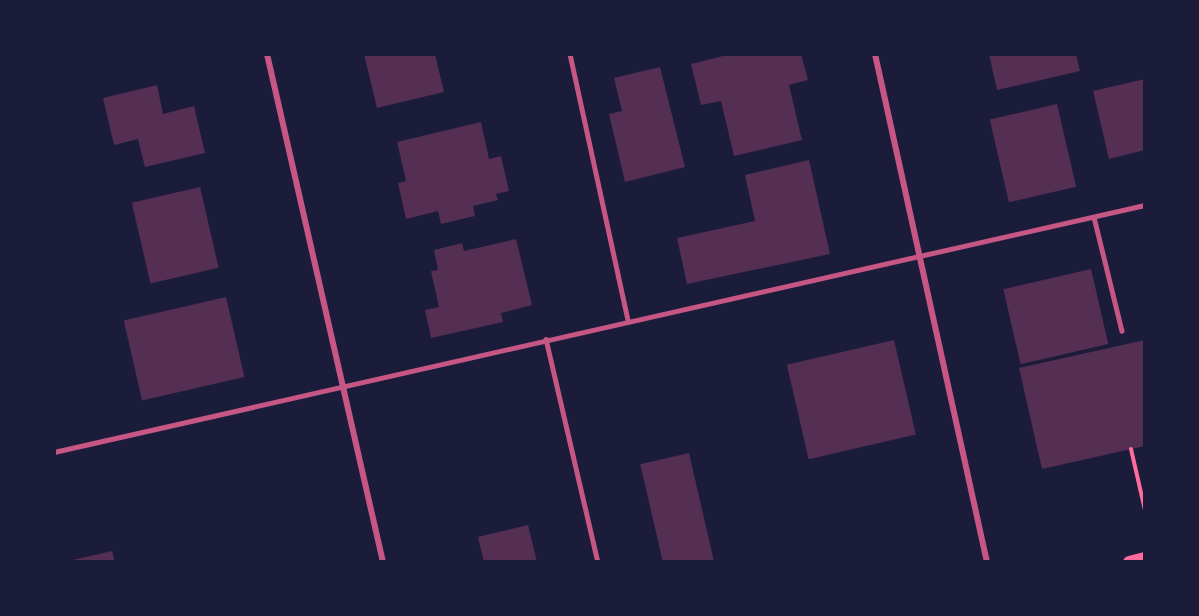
<!DOCTYPE html>
<html>
<head>
<meta charset="utf-8">
<style>
	body { margin:0 }
	#map { position:relative; width:1199px; height:616px; overflow:hidden; background:#1b1b3a; font-family:Ubuntu,sans-serif }
	div>[style] { position:absolute }
	.building>* { inset:0; background:#542f53; transform-origin:0 0 }
	.path>* { height:4px; margin:-2px; padding:0 2px; transform-origin:2px; border-radius:2px; background:#ff6b9d }
	.service>* { height:4.5px; margin:-2.25px; padding:0 2.25px; transform-origin:2.25px; border-radius:2.25px; background:#c65784 }
	.minor>* { height:6px; margin:-3px; padding:0 3px; transform-origin:3px; border-radius:3px; background:#c65784 }
	.secondary>* { height:12px; margin:-6px; padding:0 6px; transform-origin:6px; border-radius:6px; background:#ff6b9d }
	span { translate:-50% -50%; white-space:nowrap; text-align:center; line-height:1.15; -webkit-text-stroke:4.5px #1b1b3a; paint-order:stroke }
	.frame { position:absolute; inset:0; border:56px solid #1b1b3a; pointer-events:none }
</style>
</head>
<body>
<div id="map">
	<div class="building">
		<i style="clip-path:polygon(364px 54px,435px 54px,444px 92px,377px 108px)"></i>
		<i style="clip-path:polygon(731px 54px,801px 54px,808px 80px,789px 85px,802px 140px,734px 156px,721px 101px,701px 105px,691px 64px)"></i>
		<i style="clip-path:polygon(989px 54px,1076px 54px,1080px 71px,997px 90px)"></i>
		<i style="clip-path:polygon(660px 67px,685px 167px,625px 182px,609px 114px,622px 111px,614px 78px)"></i>
		<i style="clip-path:polygon(1145px 79px,1145px 150px,1109px 159px,1093px 91px)"></i>
		<i style="clip-path:polygon(157px 85px,163px 114px,194px 106px,205px 153px,145px 167px,138px 139px,114px 145px,103px 98px)"></i>
		<i style="left:1057px;top:104px;width:85px;height:69px;rotate:77deg"></i>
		<i style="clip-path:polygon(481px 122px,489px 159px,501px 156px,509px 191px,496px 194px,498px 200px,473px 206px,475px 216px,441px 224px,438px 211px,406px 219px,398px 183px,406px 181px,397px 142px)"></i>
		<i style="clip-path:polygon(809px 160px,830px 254px,687px 284px,677px 238px,755px 221px,745px 175px)"></i>
		<i style="left:200px;top:187px;width:83px;height:70px;rotate:77deg"></i>
		<i style="clip-path:polygon(516px 239px,532px 305px,501px 313px,503px 322px,431px 338px,425px 310px,439px 307px,431px 271px,438px 270px,434px 250px,462px 243px,464px 251px)"></i>
		<i style="left:1091px;top:269px;width:77px;height:90px;rotate:77deg"></i>
		<i style="left:226px;top:297px;width:82px;height:105px;rotate:77deg"></i>
		<i style="left:894px;top:340px;width:97px;height:110px;rotate:77deg"></i>
		<i style="clip-path:polygon(1145px 340px,1145px 446px,1042px 469px,1019px 368px)"></i>
		<i style="left:689px;top:453px;width:112px;height:50px;rotate:77deg"></i>
		<i style="clip-path:polygon(528px 525px,537px 562px,484px 562px,478px 537px)"></i>
		<i style="clip-path:polygon(112px 551px,115px 562px,68px 562px,68px 561px)"></i>
	</div>
	<div class="path">
		<i style="left:1131px;top:449px;width:63px;rotate:77.1deg"></i>
	</div>
	<div class="service">
		<i style="left:570px;top:54px;width:273px;rotate:77.7deg"></i>
		<i style="left:1094px;top:217px;width:117px;rotate:76.2deg"></i>
		<i style="left:546px;top:339px;width:229px;rotate:76.9deg"></i>
		<i style="left:54px;top:452px;width:1119px;rotate:-12.76deg"></i>
	</div>
	<div class="minor">
		<i style="left:267px;top:54px;width:521px;rotate:77.14deg"></i>
		<i style="left:875px;top:54px;width:520px;rotate:77.57deg"></i>
	</div>
	<div class="secondary">
		<i style="left:1129px;top:562px;width:16px;rotate:-14deg"></i>
	</div>
	<div class="frame"></div>
</div>
</body>
</html>
